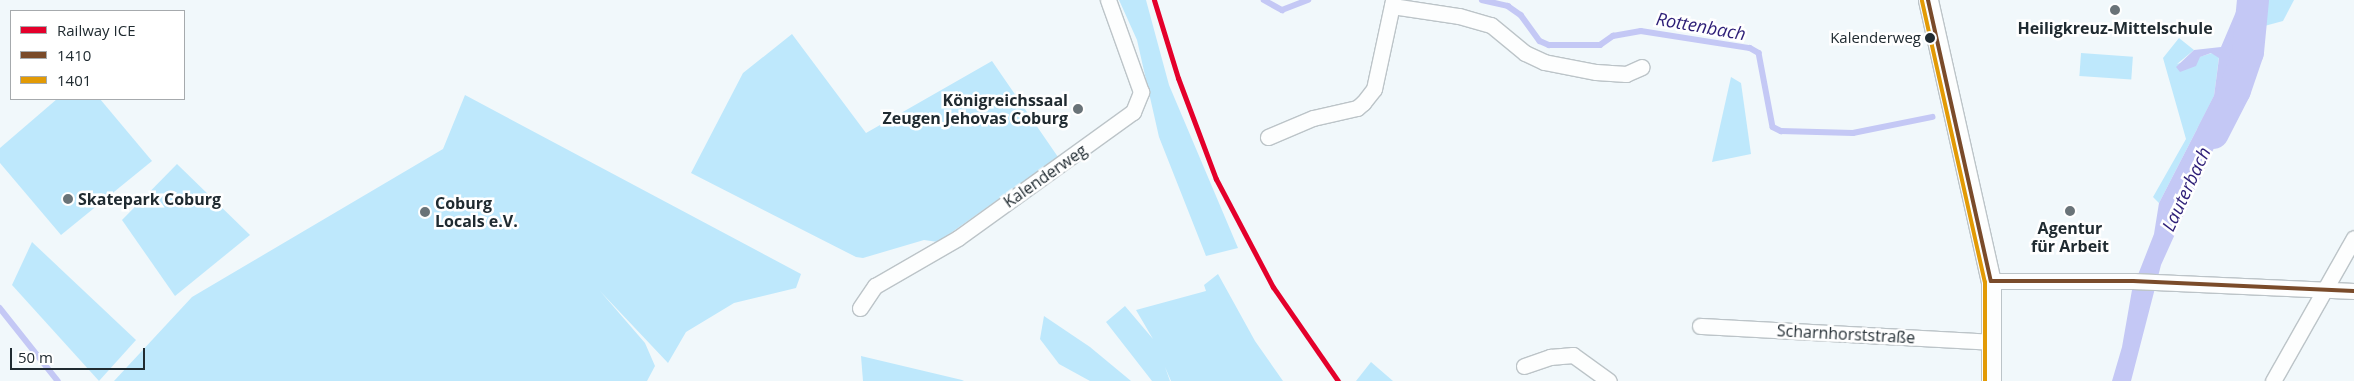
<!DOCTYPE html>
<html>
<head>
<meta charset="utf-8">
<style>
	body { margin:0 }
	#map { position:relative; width:2354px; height:381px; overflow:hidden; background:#f1f8fb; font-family:"Open Sans",sans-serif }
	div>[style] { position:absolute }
	.green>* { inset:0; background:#bee8fc; transform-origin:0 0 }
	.water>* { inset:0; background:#c4c8f5 }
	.stream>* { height:5.5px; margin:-2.75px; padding:0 2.75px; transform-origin:2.75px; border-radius:2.75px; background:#c4c8f5 }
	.river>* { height:32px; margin:-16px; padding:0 16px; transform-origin:16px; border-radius:16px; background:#c4c8f5 }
	.roads { filter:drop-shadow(1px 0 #bcc4c8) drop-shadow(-1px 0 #bcc4c8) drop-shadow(0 1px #bcc4c8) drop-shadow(0 -1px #bcc4c8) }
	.minor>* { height:15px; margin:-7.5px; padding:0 7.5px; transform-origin:7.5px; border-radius:7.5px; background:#fdfefe }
	.tertiary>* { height:19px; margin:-9.5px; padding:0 9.5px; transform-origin:9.5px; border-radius:9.5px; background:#fdfefe }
	.bus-1>* { height:4px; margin:-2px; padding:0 2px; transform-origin:2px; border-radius:2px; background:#7a4b2a }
	.bus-2>* { height:4px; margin:-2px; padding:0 2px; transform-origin:2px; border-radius:2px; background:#e29a05 }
	.rail-1>* { height:5px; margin:-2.5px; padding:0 2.5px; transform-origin:2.5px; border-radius:2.5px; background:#e4002b }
	.dots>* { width:14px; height:14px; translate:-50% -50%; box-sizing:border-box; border:2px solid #fff; border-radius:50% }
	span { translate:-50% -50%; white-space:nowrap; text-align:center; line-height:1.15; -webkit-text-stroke:5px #fff; paint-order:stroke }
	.bus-label { font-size:15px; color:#202b31 }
	.right { translate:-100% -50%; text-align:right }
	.poi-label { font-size:16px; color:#202b31; font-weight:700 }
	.left { translate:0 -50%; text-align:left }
	.street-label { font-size:16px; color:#202b31 }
	.water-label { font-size:18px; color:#2d1e77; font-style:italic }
	.legend { position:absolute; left:10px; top:10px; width:175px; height:90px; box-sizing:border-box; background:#fff; border:1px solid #a6aaad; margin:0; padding:6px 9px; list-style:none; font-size:15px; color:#202b31 }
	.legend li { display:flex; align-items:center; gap:10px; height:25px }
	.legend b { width:25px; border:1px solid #a6aaad }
	.scale { position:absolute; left:10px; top:348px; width:135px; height:22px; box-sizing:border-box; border:2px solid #202b31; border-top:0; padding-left:6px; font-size:15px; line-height:18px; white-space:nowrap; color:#202b31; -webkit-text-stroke:4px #fff; paint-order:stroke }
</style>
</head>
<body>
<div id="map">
	<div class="green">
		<i style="clip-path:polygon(1119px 0,1146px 0,1169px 85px,1238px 248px,1206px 256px,1159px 137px,1137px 40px)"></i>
		<i style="clip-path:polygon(2263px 0,2294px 0,2283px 21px,2257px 28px)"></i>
		<i style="clip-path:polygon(792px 34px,866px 133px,992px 61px,1058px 157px,938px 242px,924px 240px,863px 258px,856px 257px,691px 173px,743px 73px)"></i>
		<i style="clip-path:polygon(2179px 38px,2194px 50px,2177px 64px,2212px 53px,2219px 57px,2214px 96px,2159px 203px,2153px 197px,2186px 139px,2163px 58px)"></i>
		<i style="left:2081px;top:53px;width:52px;height:23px;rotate:4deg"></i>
		<i style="clip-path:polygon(1731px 77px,1741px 83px,1751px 154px,1712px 162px)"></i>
		<i style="clip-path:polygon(465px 95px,801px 274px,796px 288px,734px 303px,686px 332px,668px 363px,600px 291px,645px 343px,655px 366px,647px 381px,114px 381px,192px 297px,443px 149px)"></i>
		<i style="clip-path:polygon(57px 99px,100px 99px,152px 161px,61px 235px,0 163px,0 148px)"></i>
		<i style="clip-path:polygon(177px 164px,250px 235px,175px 296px,122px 220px)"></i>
		<i style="clip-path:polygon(32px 242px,136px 340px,99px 381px,12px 285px)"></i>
		<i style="clip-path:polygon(1218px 274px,1255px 341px,1283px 381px,1171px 381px,1165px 367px,1170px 381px,1152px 381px,1106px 322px,1125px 306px,1153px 339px,1136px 310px,1206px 291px,1204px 285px)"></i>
		<i style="clip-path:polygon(1044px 316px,1090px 347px,1131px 381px,1090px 381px,1059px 364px,1040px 339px)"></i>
		<i style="clip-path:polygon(861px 356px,962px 380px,964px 381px,863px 381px)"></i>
		<i style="clip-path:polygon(1371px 362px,1393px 381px,1356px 381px)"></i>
	</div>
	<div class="water">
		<i style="clip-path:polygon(2241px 0,2263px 0,2257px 28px,2247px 28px,2231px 54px,2233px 106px,2161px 265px,2131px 381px,2112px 381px,2122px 347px,2132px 290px,2154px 234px,2159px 203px,2214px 96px,2219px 58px,2211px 53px,2200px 57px,2196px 66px,2180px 72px,2176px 67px,2194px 50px,2221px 47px)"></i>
	</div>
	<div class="stream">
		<i style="left:1264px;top:0;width:21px;rotate:29deg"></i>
		<i style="left:1282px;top:10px;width:28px;rotate:-21deg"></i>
		<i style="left:1482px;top:0;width:27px;rotate:13deg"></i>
		<i style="left:1508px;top:6px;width:16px;rotate:35deg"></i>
		<i style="left:1521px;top:15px;width:32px;rotate:54deg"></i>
		<i style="left:1540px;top:41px;width:10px;rotate:24deg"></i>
		<i style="left:1549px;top:45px;width:51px"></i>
		<i style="left:1600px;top:45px;width:16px;rotate:-35deg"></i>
		<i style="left:1613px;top:36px;width:28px;rotate:-10deg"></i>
		<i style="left:1641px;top:31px;width:110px;rotate:8.9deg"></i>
		<i style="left:1750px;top:48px;width:10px;rotate:29deg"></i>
		<i style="left:1759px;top:53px;width:75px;rotate:79.3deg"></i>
		<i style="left:1773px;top:127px;width:9px;rotate:27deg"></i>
		<i style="left:1781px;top:131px;width:72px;rotate:1.6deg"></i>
		<i style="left:1853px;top:133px;width:81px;rotate:-11.4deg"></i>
		<i style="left:0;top:308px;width:93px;rotate:51.5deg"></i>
	</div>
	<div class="river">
		<i style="left:2213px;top:133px;width:48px;rotate:-62.9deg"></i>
		<i style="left:2235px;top:90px;width:40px;rotate:-71.1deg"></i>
		<i style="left:2248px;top:52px;width:52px;rotate:-84.5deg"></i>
	</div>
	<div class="roads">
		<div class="minor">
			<i style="left:1392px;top:6px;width:68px;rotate:8.5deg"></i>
			<i style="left:1459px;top:16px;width:33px;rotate:16deg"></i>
			<i style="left:1491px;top:25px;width:44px;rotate:39.5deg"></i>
			<i style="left:1525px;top:53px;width:21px;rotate:25deg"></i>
			<i style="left:1544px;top:62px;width:53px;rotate:10.9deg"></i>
			<i style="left:1596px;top:72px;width:30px;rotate:4deg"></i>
			<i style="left:1626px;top:74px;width:17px;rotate:-24deg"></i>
			<i style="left:1268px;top:137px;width:49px;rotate:-22.9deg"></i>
			<i style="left:1313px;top:118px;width:45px;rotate:-12.8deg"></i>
			<i style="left:1357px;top:108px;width:8px;rotate:-40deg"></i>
			<i style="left:1363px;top:103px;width:18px;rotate:-52deg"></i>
			<i style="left:1374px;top:89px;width:91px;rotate:-77.9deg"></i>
			<i style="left:1991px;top:281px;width:142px"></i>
			<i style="left:2133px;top:281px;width:221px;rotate:2.6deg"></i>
			<i style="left:860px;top:308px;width:27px;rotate:-56deg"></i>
			<i style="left:875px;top:286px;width:96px;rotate:-30deg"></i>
			<i style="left:958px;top:238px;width:216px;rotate:-35.8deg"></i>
			<i style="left:1133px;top:112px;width:22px;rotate:-68deg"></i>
			<i style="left:1141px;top:92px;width:98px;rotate:-109.7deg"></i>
			<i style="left:1700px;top:326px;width:292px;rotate:3.1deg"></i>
			<i style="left:1524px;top:366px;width:28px;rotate:-19deg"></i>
			<i style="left:1550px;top:357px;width:23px;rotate:-5deg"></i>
			<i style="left:1573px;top:355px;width:44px;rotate:35.8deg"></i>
			<i style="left:2273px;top:381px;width:164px;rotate:-60.5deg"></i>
		</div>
		<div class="tertiary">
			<i style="left:1928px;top:0;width:288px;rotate:77.4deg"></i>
			<i style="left:1991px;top:281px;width:100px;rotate:90deg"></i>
		</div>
	</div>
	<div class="bus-1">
		<i style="left:1928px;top:0;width:288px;rotate:77.4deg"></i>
		<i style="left:1991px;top:281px;width:142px"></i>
		<i style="left:2133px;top:281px;width:221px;rotate:2.6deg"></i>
	</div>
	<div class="bus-2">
		<i style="left:1922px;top:1px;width:288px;rotate:77.4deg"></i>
		<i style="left:1985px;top:282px;width:99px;rotate:90deg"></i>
	</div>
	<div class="rail-1">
		<i style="left:1154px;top:0;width:82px;rotate:72.9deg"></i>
		<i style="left:1178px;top:78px;width:108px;rotate:69.4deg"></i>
		<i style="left:1216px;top:179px;width:122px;rotate:62.2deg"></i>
		<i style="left:1273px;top:287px;width:114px;rotate:55.3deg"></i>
	</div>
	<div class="dots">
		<i style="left:2115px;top:10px;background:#697378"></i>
		<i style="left:1930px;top:38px;background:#202b31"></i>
		<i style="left:1078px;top:109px;background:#697378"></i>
		<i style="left:68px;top:199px;background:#697378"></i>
		<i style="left:2070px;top:211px;background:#697378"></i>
		<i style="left:425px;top:212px;background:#697378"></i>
	</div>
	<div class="bus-label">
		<span class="right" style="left:1921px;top:38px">Kalenderweg</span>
	</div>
	<div class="poi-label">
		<span style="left:2115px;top:28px">Heiligkreuz-Mittelschule</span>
		<span class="right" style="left:1068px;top:109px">Königreichssaal<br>Zeugen Jehovas Coburg</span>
		<span class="left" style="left:78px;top:199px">Skatepark Coburg</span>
		<span class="left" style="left:435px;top:212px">Coburg<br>Locals e.V.</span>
		<span style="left:2070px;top:237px">Agentur<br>für Arbeit</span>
	</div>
	<div class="street-label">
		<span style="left:1045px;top:176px;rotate:-35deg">Kalenderweg</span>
		<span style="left:1846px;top:334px;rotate:3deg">Scharnhorststraße</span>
	</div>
	<div class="water-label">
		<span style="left:1701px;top:26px;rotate:10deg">Rottenbach</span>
		<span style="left:2186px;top:189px;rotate:-65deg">Lauterbach</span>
	</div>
	<ul class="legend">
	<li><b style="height:6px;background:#e4002b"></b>Railway ICE</li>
	<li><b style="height:6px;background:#7a4b2a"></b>1410</li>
	<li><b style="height:6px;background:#e29a05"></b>1401</li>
	</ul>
	<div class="scale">50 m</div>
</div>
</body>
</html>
